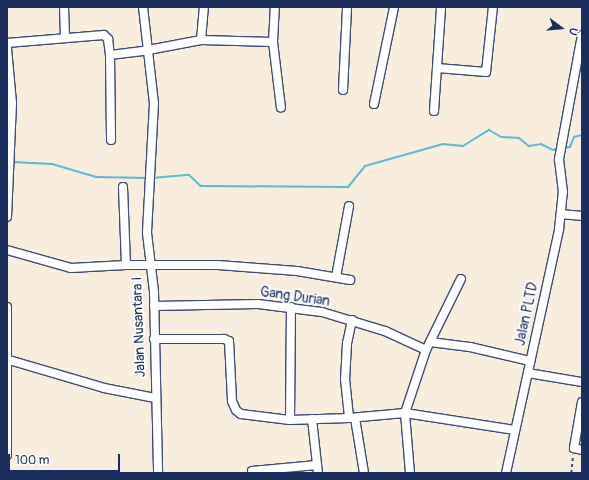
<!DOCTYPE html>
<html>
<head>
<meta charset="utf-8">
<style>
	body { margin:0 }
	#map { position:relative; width:589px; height:480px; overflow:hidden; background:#f9edde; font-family:Pangolin,sans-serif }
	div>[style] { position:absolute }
	.stream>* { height:2px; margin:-1px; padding:0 1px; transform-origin:1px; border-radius:1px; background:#57bad6 }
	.path>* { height:1.5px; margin-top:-0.75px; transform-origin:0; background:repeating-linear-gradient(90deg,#3c4c71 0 3px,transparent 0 6px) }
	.roads { filter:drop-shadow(1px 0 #3c4c71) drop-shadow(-1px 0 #3c4c71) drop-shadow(0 1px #3c4c71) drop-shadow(0 -1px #3c4c71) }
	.minor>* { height:8px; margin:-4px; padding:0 4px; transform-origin:4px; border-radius:4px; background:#fff }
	span { translate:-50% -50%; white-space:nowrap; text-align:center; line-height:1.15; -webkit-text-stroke:3.5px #fff; paint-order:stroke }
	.street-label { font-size:14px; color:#1b2f5e }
	.frame { position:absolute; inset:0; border:8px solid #1b2f5e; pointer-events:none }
	.north { position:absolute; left:541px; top:8px; width:40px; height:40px; -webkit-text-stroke:3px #fff; paint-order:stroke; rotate:106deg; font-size:11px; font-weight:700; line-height:16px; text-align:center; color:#1b2f5e }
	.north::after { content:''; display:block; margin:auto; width:14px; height:18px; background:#1b2f5e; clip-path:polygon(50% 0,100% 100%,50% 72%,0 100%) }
	.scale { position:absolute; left:8px; top:454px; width:112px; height:18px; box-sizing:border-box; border:2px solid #1b2f5e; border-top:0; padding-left:5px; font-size:12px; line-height:14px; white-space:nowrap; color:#1b2f5e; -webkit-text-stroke:3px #fff; paint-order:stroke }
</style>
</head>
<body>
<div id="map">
	<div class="stream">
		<i style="left:563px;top:148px;width:7px;rotate:-8deg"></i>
		<i style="left:570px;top:147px;width:11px;rotate:-68deg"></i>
		<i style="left:574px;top:137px;width:8px;rotate:-14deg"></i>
		<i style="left:12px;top:162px;width:40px;rotate:2.9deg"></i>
		<i style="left:52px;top:164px;width:46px;rotate:16.5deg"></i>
		<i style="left:96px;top:177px;width:52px;rotate:1.1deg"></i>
		<i style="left:152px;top:178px;width:37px;rotate:-5deg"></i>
		<i style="left:189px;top:175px;width:16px;rotate:43deg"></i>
		<i style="left:201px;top:186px;width:147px;rotate:0.4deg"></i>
		<i style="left:348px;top:187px;width:27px;rotate:-51deg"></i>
		<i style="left:365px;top:166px;width:81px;rotate:-15.8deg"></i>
		<i style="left:443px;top:144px;width:20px;rotate:6deg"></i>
		<i style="left:463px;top:146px;width:31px;rotate:-32deg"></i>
		<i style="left:489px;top:130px;width:14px;rotate:30deg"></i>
		<i style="left:501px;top:137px;width:18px;rotate:3deg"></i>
		<i style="left:519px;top:138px;width:13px;rotate:39deg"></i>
		<i style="left:529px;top:146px;width:12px;rotate:-9deg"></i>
		<i style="left:541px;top:144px;width:13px;rotate:27deg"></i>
		<i style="left:553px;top:150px;width:5px;rotate:-22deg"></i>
	</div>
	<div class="path">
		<i style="left:571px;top:473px;width:18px;rotate:-84deg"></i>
	</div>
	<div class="roads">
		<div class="minor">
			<i style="left:64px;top:7px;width:31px;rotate:88deg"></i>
			<i style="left:143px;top:7px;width:97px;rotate:83.5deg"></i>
			<i style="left:154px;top:103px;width:130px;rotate:93.1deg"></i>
			<i style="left:147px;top:233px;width:59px;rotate:83.2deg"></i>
			<i style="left:154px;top:292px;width:181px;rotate:88.7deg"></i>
			<i style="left:201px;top:40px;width:33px;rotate:-85deg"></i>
			<i style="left:273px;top:42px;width:66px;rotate:83.1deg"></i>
			<i style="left:7px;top:43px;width:97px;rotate:-4.7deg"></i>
			<i style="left:104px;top:35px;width:6px;rotate:45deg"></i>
			<i style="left:108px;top:39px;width:16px;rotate:83deg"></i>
			<i style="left:110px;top:55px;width:33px;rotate:-7deg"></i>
			<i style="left:143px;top:51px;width:59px;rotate:-10.7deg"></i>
			<i style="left:201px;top:40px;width:72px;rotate:1.6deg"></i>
			<i style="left:273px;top:42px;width:35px;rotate:-87deg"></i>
			<i style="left:7px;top:48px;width:55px;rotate:84.8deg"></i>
			<i style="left:12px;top:103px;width:114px;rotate:92.5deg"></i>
			<i style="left:110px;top:55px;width:85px;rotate:89.3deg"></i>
			<i style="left:437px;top:68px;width:49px;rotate:4.7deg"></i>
			<i style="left:486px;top:72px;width:65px;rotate:-83.9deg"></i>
			<i style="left:343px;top:90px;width:83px;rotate:-87.2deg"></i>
			<i style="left:374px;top:104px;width:99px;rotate:-78.3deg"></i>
			<i style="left:434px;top:111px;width:104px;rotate:-86.1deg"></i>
			<i style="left:123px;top:187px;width:78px;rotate:87.8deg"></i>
			<i style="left:561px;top:214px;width:21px;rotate:5deg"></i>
			<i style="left:7px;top:250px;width:66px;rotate:15.7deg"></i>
			<i style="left:71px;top:268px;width:55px;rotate:-3.1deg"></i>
			<i style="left:126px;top:265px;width:92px"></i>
			<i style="left:218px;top:265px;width:79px;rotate:4.3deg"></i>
			<i style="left:297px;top:271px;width:54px;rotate:9.6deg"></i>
			<i style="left:336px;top:277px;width:72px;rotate:-79.6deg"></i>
			<i style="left:154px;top:306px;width:104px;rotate:-1.1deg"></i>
			<i style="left:258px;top:304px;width:64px;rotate:7.1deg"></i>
			<i style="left:322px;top:312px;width:66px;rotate:16.8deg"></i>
			<i style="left:385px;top:331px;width:45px;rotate:24.9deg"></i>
			<i style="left:7px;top:307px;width:148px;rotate:90deg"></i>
			<i style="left:352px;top:320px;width:24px;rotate:102deg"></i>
			<i style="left:347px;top:343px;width:36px;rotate:93deg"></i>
			<i style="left:345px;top:379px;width:39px;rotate:84deg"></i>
			<i style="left:349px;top:418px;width:56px;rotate:-5.1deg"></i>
			<i style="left:405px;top:413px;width:111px;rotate:8.8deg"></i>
			<i style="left:154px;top:339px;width:70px"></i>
			<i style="left:224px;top:339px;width:5px;rotate:22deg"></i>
			<i style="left:229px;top:341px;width:60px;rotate:87.1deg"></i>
			<i style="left:232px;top:401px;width:10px;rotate:66deg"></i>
			<i style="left:236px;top:410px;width:6px;rotate:39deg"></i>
			<i style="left:241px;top:414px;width:49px;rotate:7deg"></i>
			<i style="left:290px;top:420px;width:59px;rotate:-1.9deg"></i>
			<i style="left:430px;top:342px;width:40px;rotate:7.1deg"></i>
			<i style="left:470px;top:347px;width:62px;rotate:13.1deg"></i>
			<i style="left:9px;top:360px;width:99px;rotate:16.4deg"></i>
			<i style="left:104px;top:388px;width:52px;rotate:11.1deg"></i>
			<i style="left:528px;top:373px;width:55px;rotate:9.5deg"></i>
			<i style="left:582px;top:402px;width:47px;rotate:99.9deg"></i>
			<i style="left:574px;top:448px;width:8px;rotate:14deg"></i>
			<i style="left:355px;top:418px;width:56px;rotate:80.7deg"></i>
			<i style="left:312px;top:419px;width:54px;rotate:83.7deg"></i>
			<i style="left:290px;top:420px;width:113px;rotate:-89.5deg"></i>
			<i style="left:252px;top:471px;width:65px;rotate:-5.3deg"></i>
			<i style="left:410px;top:473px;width:60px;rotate:-94.8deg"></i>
			<i style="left:405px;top:413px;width:66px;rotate:-71.6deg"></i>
			<i style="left:426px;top:350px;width:79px;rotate:-63.8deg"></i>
			<i style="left:506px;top:473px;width:250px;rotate:-77.7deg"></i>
			<i style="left:559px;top:229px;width:37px;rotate:-84deg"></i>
			<i style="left:563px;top:192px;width:33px;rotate:-97deg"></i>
			<i style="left:559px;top:159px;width:126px;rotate:-79.5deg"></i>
		</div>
	</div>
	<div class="street-label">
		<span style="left:295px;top:297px;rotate:8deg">Gang Durian</span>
		<span style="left:527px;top:314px;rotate:-78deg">Jalan PLTD</span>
		<span style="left:139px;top:327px;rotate:-92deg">Jalan Nusantara I</span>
	</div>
	<div class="frame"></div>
	<div class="north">U</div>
	<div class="scale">100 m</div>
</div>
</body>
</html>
